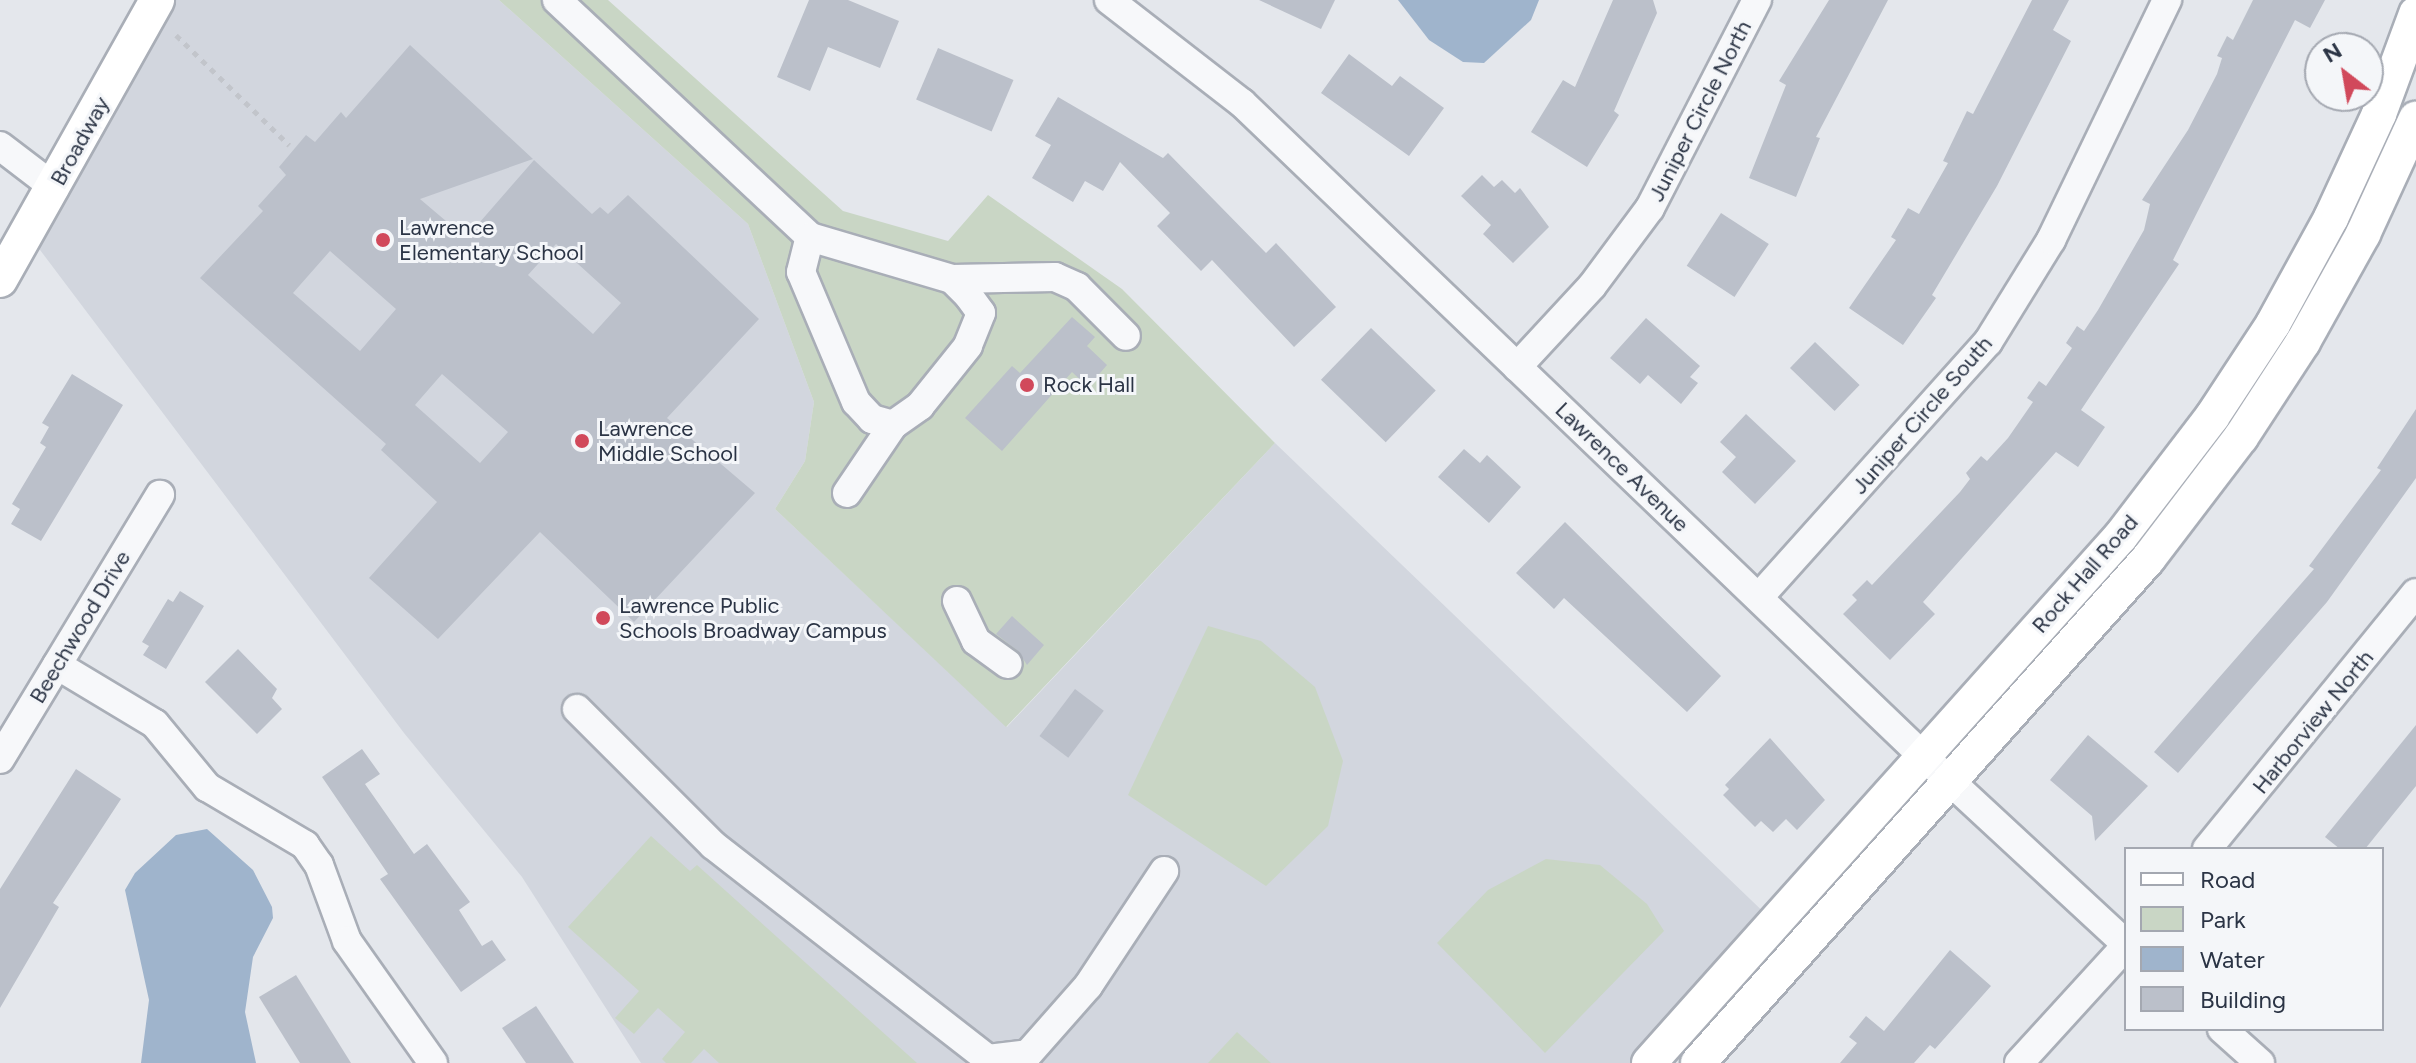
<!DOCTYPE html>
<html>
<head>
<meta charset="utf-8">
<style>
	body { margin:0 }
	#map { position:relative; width:2416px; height:1063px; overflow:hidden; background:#e4e7ec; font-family:Figtree,sans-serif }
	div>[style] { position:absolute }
	.built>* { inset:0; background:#d2d6de }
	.green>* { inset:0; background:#c9d6c5 }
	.water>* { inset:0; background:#9fb4cc }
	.building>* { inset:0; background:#bbc0ca; transform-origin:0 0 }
	.path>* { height:5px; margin-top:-2.5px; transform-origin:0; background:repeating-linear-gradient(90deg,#c2c5cb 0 6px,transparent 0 12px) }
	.roads { filter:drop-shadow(2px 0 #a9aeb7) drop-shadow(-2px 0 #a9aeb7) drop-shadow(0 2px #a9aeb7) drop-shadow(0 -2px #a9aeb7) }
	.minor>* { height:28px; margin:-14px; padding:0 14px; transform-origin:14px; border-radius:14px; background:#f7f8fa }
	.major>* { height:34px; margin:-17px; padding:0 17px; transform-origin:17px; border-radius:17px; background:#fff }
	.dots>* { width:22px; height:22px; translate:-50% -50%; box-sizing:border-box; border:4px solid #f4f6f9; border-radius:50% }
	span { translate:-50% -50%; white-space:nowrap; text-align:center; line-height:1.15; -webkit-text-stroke:6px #f4f6f9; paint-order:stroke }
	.street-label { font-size:22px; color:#2b3445 }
	.poi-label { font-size:22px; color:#2b3445 }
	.left { translate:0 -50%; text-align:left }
	.legend { position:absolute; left:2124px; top:847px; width:260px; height:184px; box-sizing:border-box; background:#f4f6f9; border:2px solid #a4a8b1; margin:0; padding:10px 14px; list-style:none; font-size:24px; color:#2b3445 }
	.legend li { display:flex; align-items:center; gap:16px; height:40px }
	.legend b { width:40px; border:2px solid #a4a8b1 }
	.north { position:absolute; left:2304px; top:32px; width:80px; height:80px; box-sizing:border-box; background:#f4f6f9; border:2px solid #a4a8b1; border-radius:50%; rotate:329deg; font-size:22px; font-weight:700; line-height:32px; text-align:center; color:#2b3445 }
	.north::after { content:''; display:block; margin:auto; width:28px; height:36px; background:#d1495b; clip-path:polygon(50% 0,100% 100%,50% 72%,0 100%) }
</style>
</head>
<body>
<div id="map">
	<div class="built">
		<i style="clip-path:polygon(156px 0,499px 0,748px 224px,814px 402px,805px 461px,775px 509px,1007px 727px,1275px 443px,1775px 923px,1649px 1063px,641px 1063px,522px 877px,404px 733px,28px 234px)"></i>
	</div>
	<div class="green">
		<i style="clip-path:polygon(499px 0,608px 0,843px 211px,948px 241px,988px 195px,1122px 289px,1275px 443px,1006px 727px,775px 509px,805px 461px,814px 402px,748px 224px)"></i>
		<i style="clip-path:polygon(1208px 626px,1261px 641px,1315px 687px,1343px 761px,1328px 826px,1266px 886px,1128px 795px)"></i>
		<i style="clip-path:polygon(651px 836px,690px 871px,697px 865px,917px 1063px,719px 1063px,704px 1049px,691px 1063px,666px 1063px,662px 1059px,685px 1032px,658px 1008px,634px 1034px,615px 1018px,639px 991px,568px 927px)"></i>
		<i style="clip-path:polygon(1546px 859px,1600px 865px,1647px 904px,1664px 931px,1545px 1053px,1437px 943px,1488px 890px)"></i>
		<i style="clip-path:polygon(1237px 1032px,1271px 1063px,1208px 1063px)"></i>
	</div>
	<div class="water">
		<i style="clip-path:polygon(1398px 0,1539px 0,1531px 20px,1484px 63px,1463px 62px,1429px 40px)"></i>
		<i style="clip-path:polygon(207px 829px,253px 870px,272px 907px,273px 918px,253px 957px,245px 1012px,256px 1063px,141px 1063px,149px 1000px,125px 890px,135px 873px,176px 835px)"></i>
	</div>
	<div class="building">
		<i style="clip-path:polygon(809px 0,848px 0,899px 21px,880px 68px,828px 47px,810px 91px,777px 77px)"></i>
		<i style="clip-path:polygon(1259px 0,1335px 0,1321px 29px)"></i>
		<i style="clip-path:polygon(1613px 0,1653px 0,1657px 13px,1614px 111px,1619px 115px,1587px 167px,1531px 132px,1563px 80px,1575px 87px)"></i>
		<i style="clip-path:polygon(1829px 0,1888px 0,1816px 137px,1820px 138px,1796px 197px,1749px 178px,1786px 85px,1779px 81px)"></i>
		<i style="clip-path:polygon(2032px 0,2069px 0,2053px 30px,2071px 41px,1997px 186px,1932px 295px,1936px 298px,1903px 345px,1849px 308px,1896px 240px,1891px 237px,1908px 208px,1919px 214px,1948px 163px,1943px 161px,1967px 111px,1973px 114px)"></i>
		<i style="clip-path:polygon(2253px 0,2325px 0,2310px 28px,2295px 20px,2173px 260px,2179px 264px,2081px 410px,2105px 427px,2078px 467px,2056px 452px,1923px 602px,1935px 614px,1890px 660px,1843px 614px,1857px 600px,1852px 595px,1867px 580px,1872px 585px,1960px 492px,1970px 479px,1966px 473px,1981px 456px,1987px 461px,2008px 438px,2033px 402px,2027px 398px,2039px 381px,2046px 386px,2072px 348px,2066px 343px,2077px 326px,2084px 331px,2098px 310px,2144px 230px,2150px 204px,2142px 200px,2188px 130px,2217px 74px,2222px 58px,2217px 56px,2227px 36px,2233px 40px)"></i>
		<i style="clip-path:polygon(evenodd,410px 45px,533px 159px,420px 199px,466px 238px,534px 160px,592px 214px,600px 207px,608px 214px,628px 195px,759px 319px,667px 418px,755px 493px,634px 622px,540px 532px,438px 639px,369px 578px,437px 502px,381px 450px,386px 444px,200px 278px,263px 211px,258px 206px,286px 175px,279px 167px,306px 135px,315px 142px,341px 112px,346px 118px,410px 45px,556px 244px,621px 303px,593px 334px,528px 275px,556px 244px,410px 45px,330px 251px,396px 309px,360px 351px,293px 293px,330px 251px,410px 45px,442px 374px,508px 432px,480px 463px,415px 405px,442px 374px)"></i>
		<i style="left:938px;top:48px;width:82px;height:56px;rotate:23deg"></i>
		<i style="clip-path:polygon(1349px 54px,1392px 86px,1400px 76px,1444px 108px,1409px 156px,1321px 93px)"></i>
		<i style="clip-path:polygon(1058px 97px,1163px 158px,1168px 153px,1266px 253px,1276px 243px,1336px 307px,1294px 347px,1212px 260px,1201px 271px,1157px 226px,1170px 213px,1120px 162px,1103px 191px,1085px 181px,1073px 202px,1032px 178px,1051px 145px,1035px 136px)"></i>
		<i style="clip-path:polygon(1482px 175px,1494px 187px,1502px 180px,1515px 193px,1520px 188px,1549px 227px,1513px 263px,1483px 234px,1491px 225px,1461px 196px)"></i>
		<i style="left:1721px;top:213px;width:57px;height:63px;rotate:33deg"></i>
		<i style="clip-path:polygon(1072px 317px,1095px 337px,1087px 346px,1107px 365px,1088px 387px,1072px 372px,1002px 451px,965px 418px,1012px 366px,1020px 373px)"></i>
		<i style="clip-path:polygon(1646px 318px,1700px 366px,1690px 377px,1698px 383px,1681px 404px,1648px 375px,1640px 384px,1610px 358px)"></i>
		<i style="left:1371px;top:328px;width:90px;height:72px;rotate:44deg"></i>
		<i style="left:1815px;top:342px;width:62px;height:36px;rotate:44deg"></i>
		<i style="clip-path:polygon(72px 374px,123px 405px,41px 541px,11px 524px,20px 509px,12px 504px,46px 447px,40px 443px,49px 427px,42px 423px)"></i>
		<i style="clip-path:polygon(2416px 409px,2416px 478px,2327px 602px,2178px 773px,2154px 752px,2314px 569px,2309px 566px,2381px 470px,2377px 468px)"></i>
		<i style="clip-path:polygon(1746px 414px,1796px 461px,1755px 504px,1722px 472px,1736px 457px,1720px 442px)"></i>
		<i style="clip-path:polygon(1464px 449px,1480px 463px,1487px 455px,1521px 487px,1489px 523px,1438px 477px)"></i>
		<i style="clip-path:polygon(1565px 522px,1721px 676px,1687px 712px,1564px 598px,1554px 609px,1516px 573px)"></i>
		<i style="clip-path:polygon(180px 591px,204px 606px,166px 669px,143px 655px,149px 646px,142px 642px,168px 599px,173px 602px)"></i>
		<i style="clip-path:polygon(1012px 616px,1044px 645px,1027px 665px,1018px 651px,996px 634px)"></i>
		<i style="clip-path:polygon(238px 649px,277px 689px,272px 698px,282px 709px,257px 734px,205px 682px)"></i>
		<i style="left:1075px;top:689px;width:36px;height:59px;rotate:37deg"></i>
		<i style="clip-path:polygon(2416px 725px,2416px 786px,2365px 849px,2340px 849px,2325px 837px)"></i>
		<i style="clip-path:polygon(2088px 735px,2148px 786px,2095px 841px,2092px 816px,2050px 780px)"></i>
		<i style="clip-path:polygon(1770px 738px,1825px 800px,1797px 830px,1786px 819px,1773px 832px,1761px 821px,1755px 827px,1723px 795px,1729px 789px,1725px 785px)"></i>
		<i style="clip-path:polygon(362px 749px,380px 774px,365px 784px,414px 854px,427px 844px,470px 902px,459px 910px,482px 946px,492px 940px,506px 960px,461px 992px,380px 879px,388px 874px,322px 777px)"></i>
		<i style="clip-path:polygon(76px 769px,121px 799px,53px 903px,59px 907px,0 1008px,0 889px)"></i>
		<i style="clip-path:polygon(1950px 950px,1991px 986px,1935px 1049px,1930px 1045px,1914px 1063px,1840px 1063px,1857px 1043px,1849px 1037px,1866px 1016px,1884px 1031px)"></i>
		<i style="clip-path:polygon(296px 975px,351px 1063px,300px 1063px,259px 997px)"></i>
		<i style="clip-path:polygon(536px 1006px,574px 1063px,526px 1063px,502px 1028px)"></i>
	</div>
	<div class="path">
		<i style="left:176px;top:35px;width:158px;rotate:44.2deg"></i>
	</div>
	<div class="roads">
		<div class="minor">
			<i style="left:557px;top:0;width:347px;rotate:43.1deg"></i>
			<i style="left:810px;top:237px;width:148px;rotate:16.5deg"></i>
			<i style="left:952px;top:279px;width:23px;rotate:45deg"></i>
			<i style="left:968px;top:295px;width:22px;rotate:54deg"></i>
			<i style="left:981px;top:313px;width:35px;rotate:112deg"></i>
			<i style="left:968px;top:346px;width:77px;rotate:128.7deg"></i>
			<i style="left:920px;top:406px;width:33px;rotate:145deg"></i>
			<i style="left:893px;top:425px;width:22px;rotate:-164deg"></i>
			<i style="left:872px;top:419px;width:23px;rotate:-133deg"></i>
			<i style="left:856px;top:402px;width:141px;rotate:-112.9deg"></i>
			<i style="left:801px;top:272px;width:36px;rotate:-76deg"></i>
			<i style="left:1109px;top:0;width:168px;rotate:37.8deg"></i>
			<i style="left:1242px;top:103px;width:945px;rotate:43.8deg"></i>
			<i style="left:1924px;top:757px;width:275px;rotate:42.8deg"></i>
			<i style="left:0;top:146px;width:69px;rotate:37.4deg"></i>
			<i style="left:952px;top:279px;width:103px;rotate:-1.1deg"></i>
			<i style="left:1055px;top:277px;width:24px;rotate:24deg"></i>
			<i style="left:1077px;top:287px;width:69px;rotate:45deg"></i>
			<i style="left:1517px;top:367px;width:110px;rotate:-47.2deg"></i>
			<i style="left:1592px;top:286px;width:97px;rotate:-53.4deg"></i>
			<i style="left:1650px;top:208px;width:234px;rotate:-62.8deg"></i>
			<i style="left:847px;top:493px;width:82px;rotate:-55.9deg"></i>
			<i style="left:1759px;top:597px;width:343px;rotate:-48.1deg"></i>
			<i style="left:1988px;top:342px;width:120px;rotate:-58.3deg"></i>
			<i style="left:2051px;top:240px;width:267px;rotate:-64.2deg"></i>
			<i style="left:957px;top:601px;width:44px;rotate:64.6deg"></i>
			<i style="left:976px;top:641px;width:39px;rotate:36deg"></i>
			<i style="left:57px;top:665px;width:114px;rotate:31deg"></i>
			<i style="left:155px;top:724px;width:82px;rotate:50.5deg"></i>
			<i style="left:207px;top:787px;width:114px;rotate:30.6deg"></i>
			<i style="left:305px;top:845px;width:24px;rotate:55deg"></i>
			<i style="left:319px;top:865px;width:81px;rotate:69.8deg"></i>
			<i style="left:347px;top:941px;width:149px;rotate:54.8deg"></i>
			<i style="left:577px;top:709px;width:192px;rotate:45deg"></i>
			<i style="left:713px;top:845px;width:348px;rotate:37.9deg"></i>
			<i style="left:988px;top:1059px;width:40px;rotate:-7.1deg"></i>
			<i style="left:1028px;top:1054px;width:91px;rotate:-48.6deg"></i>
			<i style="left:1088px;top:986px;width:138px;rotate:-56.5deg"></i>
			<i style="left:0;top:759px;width:309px;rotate:-58.8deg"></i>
			<i style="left:2207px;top:849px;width:330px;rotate:-50.8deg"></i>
			<i style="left:2222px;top:1029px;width:51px;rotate:41.8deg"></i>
			<i style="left:2019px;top:1063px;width:159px;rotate:-47.6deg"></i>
		</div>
		<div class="major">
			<i style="left:0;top:280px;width:321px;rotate:-60.7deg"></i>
			<i style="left:1649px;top:1063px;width:707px;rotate:-48.15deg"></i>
			<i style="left:2121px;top:536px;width:150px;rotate:-52.6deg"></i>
			<i style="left:2212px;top:417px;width:111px;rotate:-56.7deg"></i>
			<i style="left:2273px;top:324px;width:121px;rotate:-61.3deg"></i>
			<i style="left:2331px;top:218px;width:115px;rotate:-65.2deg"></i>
			<i style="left:2379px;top:114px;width:107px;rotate:-69.7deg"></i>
			<i style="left:1698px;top:1063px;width:676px;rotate:-48.24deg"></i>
			<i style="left:2148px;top:559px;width:153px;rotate:-52.7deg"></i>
			<i style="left:2241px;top:437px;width:113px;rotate:-56.9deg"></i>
			<i style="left:2303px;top:342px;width:124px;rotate:-60.9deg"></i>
			<i style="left:2363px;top:234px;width:127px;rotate:-65.3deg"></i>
		</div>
	</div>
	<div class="dots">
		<i style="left:383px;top:240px;background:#d1495b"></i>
		<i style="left:1027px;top:385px;background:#d1495b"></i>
		<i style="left:582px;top:441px;background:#d1495b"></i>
		<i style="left:603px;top:618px;background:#d1495b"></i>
	</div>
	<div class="street-label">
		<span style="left:1700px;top:111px;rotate:-63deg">Juniper Circle North</span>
		<span style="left:80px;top:141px;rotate:-61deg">Broadway</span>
		<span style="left:1922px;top:415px;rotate:-49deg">Juniper Circle South</span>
		<span style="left:1622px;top:467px;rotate:44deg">Lawrence Avenue</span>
		<span style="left:2085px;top:574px;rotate:-49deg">Rock Hall Road</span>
		<span style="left:80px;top:627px;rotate:-59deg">Beechwood Drive</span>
		<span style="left:2313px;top:722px;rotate:-51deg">Harborview North</span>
	</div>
	<div class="poi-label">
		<span class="left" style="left:399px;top:240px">Lawrence<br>Elementary School</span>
		<span class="left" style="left:1043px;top:385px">Rock Hall</span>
		<span class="left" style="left:598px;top:441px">Lawrence<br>Middle School</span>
		<span class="left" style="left:619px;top:618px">Lawrence Public<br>Schools Broadway Campus</span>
	</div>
	<ul class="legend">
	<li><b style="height:10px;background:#fff"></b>Road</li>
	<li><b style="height:22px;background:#c9d6c5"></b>Park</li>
	<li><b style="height:22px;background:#9fb4cc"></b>Water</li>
	<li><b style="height:22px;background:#bbc0ca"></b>Building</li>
	</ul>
	<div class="north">N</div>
</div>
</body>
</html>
